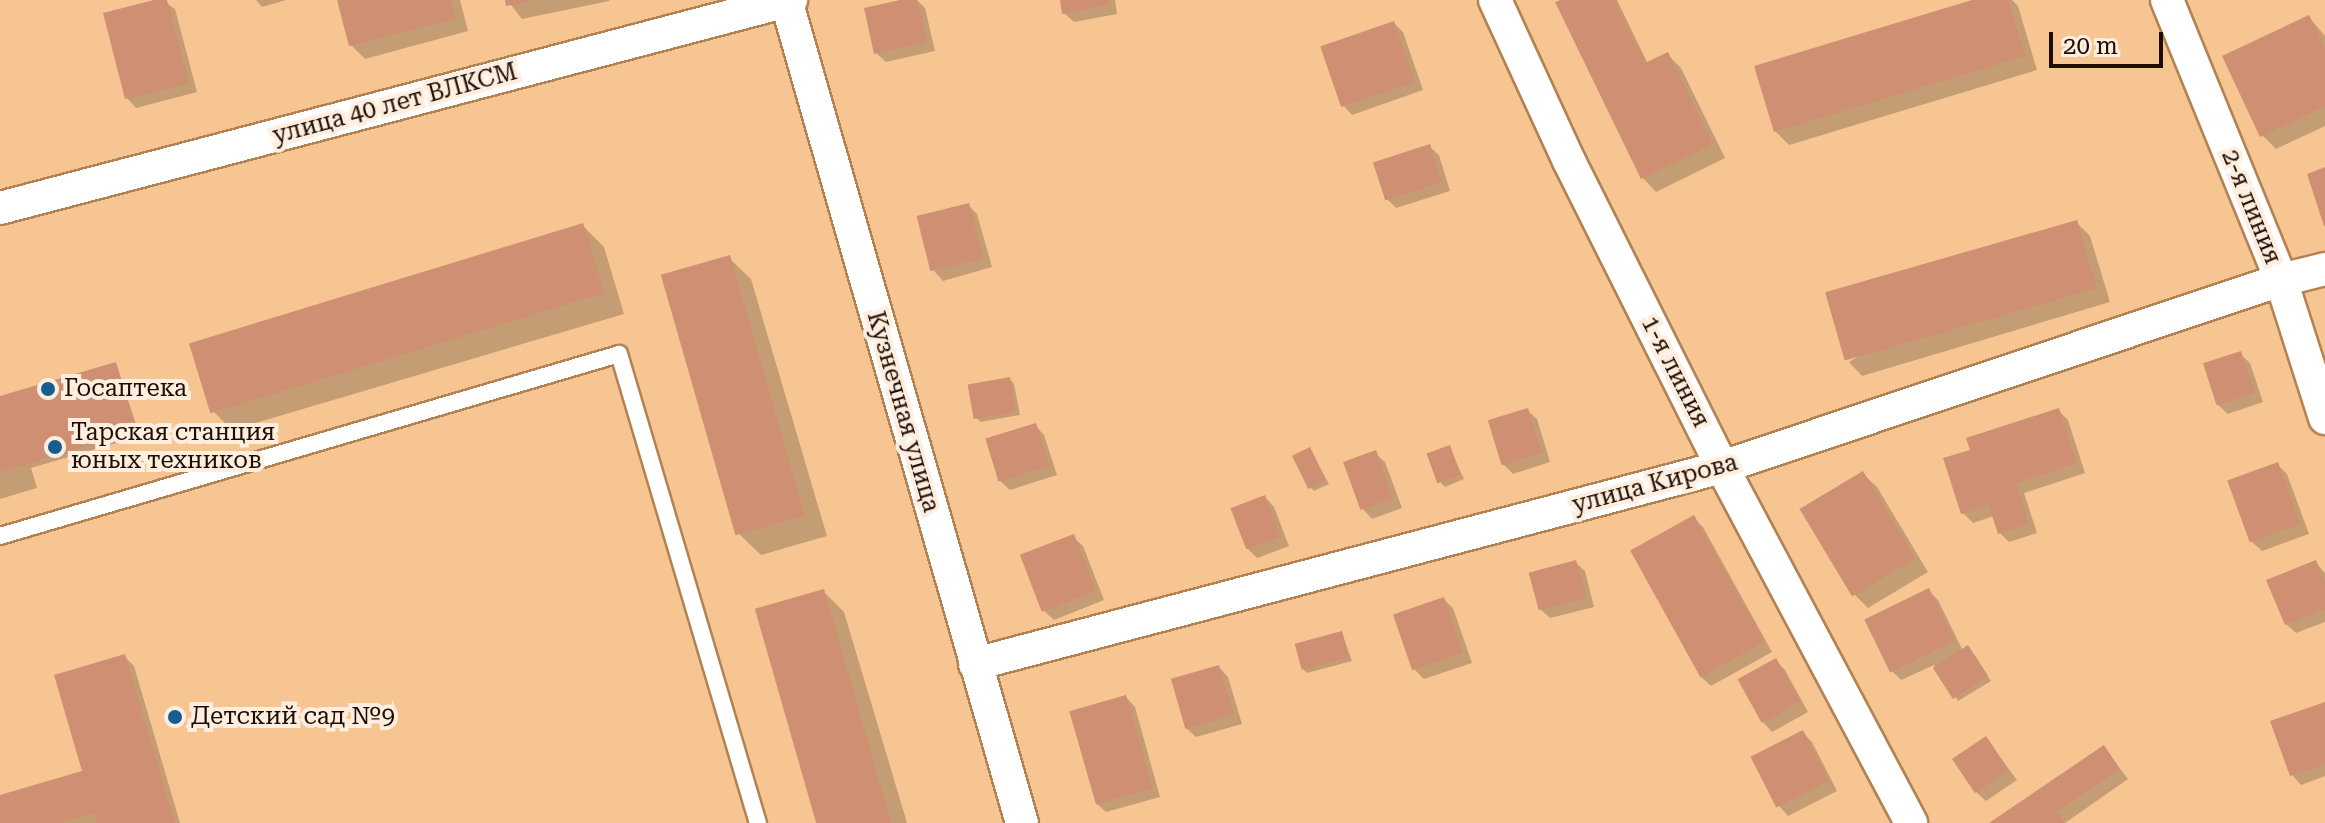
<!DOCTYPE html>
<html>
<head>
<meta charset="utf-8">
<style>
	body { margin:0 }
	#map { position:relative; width:2325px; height:823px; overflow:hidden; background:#f7c592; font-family:"Roboto Serif",serif }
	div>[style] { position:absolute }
	.shadow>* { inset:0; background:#0003 }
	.building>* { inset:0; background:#ce8f72; transform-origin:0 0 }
	.roads { filter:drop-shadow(2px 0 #b28252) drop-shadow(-2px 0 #b28252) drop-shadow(0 2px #b28252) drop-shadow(0 -2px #b28252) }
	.service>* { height:16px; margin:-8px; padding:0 8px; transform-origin:8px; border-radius:8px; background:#fff }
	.minor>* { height:32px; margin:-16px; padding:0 16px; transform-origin:16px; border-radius:16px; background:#fff }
	.dots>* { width:22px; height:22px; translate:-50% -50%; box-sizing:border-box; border:4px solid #fdeedf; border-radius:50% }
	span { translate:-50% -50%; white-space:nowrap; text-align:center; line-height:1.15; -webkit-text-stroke:8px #fdeedf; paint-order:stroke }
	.street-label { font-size:24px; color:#1e0d00 }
	.poi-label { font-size:24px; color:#1e0d00 }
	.left { translate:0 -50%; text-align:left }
	.scale { position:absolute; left:2049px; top:32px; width:114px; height:36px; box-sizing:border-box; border:4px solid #1e0d00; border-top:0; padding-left:10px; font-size:24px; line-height:28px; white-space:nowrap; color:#1e0d00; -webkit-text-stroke:6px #fdeedf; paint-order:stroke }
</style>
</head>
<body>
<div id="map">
	<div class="shadow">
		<i style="clip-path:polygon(162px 0,175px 9px,197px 92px,136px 108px,127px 98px)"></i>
		<i style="clip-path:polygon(256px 0,286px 0,262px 7px)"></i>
		<i style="clip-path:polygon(339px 0,460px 0,468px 31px,365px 59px,351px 45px)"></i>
		<i style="clip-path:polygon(507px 0,609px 0,609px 1px,522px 19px)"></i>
		<i style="clip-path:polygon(909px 0,917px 0,925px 8px,935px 51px,886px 62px,876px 53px)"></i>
		<i style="clip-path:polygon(1062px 0,1115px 0,1117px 14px,1074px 22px,1064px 13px)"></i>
		<i style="clip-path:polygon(1564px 0,1617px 0,1648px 64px,1667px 54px,1681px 68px,1725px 158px,1656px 192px,1643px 178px)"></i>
		<i style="clip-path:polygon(1978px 0,2012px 0,2018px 6px,2037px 70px,1789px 145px,1775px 131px)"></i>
		<i style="clip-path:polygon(2309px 17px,2325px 36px,2325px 126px,2276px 149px,2262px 135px)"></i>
		<i style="clip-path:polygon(1394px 23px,1403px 32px,1423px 90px,1352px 115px,1343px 105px)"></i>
		<i style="clip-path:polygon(1429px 146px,1439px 155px,1450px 191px,1396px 208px,1386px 198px)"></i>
		<i style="clip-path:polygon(968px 205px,977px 214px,992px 267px,943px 281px,934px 271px)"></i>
		<i style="clip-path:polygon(2077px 223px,2090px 236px,2110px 302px,1862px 376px,1849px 362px)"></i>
		<i style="clip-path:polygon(583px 226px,604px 247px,624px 314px,232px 430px,211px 409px)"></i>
		<i style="clip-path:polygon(729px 258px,751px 279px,827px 536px,761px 555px,739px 534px)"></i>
		<i style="clip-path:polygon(2240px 354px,2250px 363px,2263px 402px,2228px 414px,2218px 405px)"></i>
		<i style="clip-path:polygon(116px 364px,140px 436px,31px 468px,37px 488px,0 499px,0 398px)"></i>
		<i style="clip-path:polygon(1010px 379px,1014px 384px,1020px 415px,981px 422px,976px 418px)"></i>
		<i style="clip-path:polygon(1527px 410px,1537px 419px,1550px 462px,1513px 474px,1504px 465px)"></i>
		<i style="clip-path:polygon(2058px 410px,2068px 420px,2085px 473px,2024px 493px,2037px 533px,2009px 542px,2000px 533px,1994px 516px,1973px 523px,1963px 513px,1973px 451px)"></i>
		<i style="clip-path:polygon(1035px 425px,1044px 435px,1057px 475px,1010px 490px,1000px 481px)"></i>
		<i style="clip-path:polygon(1449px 448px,1464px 479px,1445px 487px,1441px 483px)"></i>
		<i style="clip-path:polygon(1310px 450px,1329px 484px,1314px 491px,1310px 487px)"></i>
		<i style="clip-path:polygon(1375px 453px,1385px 462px,1402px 508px,1372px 519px,1363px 509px)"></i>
		<i style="clip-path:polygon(2277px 464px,2287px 474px,2309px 534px,2262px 551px,2252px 542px)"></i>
		<i style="clip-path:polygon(1863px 474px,1877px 487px,1928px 572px,1868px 608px,1855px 595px)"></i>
		<i style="clip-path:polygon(1265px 497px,1274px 507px,1289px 546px,1257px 558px,1247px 548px)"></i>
		<i style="clip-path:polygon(1693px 518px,1703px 527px,1772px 652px,1711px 686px,1701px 677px)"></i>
		<i style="clip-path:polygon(1073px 537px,1083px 546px,1104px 600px,1054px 620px,1044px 611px)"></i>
		<i style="clip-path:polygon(1575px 562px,1585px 571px,1594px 607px,1550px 618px,1540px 609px)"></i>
		<i style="clip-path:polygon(2315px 562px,2325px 573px,2325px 622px,2296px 633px,2286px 624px)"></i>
		<i style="clip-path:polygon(823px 591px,844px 612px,907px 823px,821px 823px)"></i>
		<i style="clip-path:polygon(1929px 591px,1938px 600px,1963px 651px,1968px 647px,1972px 652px,1991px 681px,1958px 701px,1934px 665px,1901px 680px,1892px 671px)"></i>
		<i style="clip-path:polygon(1443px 599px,1453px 608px,1472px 663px,1424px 679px,1415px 670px)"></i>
		<i style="clip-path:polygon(1342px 633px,1352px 661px,1307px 673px,1303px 669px)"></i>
		<i style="clip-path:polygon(124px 656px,134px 666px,180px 823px,0 823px,0 797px,85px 772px)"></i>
		<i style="clip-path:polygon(1775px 660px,1785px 670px,1808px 712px,1772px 732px,1763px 722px)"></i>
		<i style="clip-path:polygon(1219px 667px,1228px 677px,1242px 724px,1196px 737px,1186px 728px)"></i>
		<i style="clip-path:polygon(1126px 697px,1135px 707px,1160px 797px,1106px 812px,1096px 803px)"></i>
		<i style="clip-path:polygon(2325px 704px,2325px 776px,2301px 785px,2292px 775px)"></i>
		<i style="clip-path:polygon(1803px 733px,1812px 742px,1837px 791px,1788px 816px,1779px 806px,1754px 758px)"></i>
		<i style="clip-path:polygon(1986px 739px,2017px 780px,1986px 801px,1976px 792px)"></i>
		<i style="clip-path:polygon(2104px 748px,2128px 779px,2065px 823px,1993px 823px)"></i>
	</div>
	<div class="building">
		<i style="clip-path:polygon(154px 0,167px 0,189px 83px,125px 99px,103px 13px)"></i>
		<i style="clip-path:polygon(337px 0,451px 0,456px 18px,349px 46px)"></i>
		<i style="clip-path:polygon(505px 0,531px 0,531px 1px,506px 6px)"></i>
		<i style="clip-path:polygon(900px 0,917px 0,927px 42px,874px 54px,864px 8px)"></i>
		<i style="clip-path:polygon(1060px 0,1108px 0,1109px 5px,1062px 14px)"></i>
		<i style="clip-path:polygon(1560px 0,1614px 0,1645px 63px,1668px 52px,1713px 144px,1641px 179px,1555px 2px)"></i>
		<i style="clip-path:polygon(1972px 0,2008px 0,2025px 56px,1774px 132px,1754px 66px)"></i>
		<i style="clip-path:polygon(2309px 15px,2325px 48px,2325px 106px,2260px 137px,2222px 56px)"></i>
		<i style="left:1394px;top:21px;width:64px;height:78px;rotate:71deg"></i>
		<i style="left:1430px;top:144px;width:40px;height:60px;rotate:72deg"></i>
		<i style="clip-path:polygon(2325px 167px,2325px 226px,2324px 226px,2307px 174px)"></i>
		<i style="left:969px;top:203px;width:57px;height:54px;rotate:76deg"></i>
		<i style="left:2077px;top:220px;width:71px;height:262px;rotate:74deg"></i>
		<i style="left:583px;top:223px;width:73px;height:412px;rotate:73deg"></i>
		<i style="left:730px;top:255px;width:271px;height:72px;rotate:74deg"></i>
		<i style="left:2241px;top:351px;width:44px;height:40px;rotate:72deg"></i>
		<i style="clip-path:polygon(116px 362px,137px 431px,0 472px,0 396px)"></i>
		<i style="left:1010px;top:377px;width:35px;height:43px;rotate:80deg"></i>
		<i style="left:1528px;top:408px;width:47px;height:42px;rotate:73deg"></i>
		<i style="clip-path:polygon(2059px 408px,2077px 463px,2016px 483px,2029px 524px,1998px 534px,1989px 506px,1961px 514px,1943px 458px,1970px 450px,1966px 438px)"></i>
		<i style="left:1036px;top:423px;width:45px;height:53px;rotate:73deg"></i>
		<i style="left:1450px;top:445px;width:32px;height:25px;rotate:70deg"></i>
		<i style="left:1310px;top:447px;width:37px;height:20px;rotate:64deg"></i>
		<i style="left:1376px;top:450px;width:51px;height:35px;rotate:70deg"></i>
		<i style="left:2278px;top:462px;width:66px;height:54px;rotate:70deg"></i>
		<i style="left:1863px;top:471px;width:102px;height:74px;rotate:59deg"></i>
		<i style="left:1265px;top:495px;width:44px;height:37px;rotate:69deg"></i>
		<i style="left:1694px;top:515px;width:145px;height:73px;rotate:61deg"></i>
		<i style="left:1074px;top:534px;width:61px;height:58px;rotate:69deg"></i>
		<i style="left:1576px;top:560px;width:39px;height:49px;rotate:75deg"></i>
		<i style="clip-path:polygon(2316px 560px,2325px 584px,2325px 609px,2285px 625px,2266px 580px)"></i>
		<i style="left:1929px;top:588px;width:59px;height:72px;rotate:64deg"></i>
		<i style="left:824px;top:589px;width:244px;height:72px;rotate:74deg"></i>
		<i style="left:1444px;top:597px;width:59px;height:54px;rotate:71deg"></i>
		<i style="left:1342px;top:631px;width:27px;height:49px;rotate:75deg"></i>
		<i style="left:1968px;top:645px;width:37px;height:42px;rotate:57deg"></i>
		<i style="clip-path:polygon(125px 654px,175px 823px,97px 823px,94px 813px,61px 823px,0 823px,0 795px,82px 771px,54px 675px)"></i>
		<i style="left:1776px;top:658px;width:50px;height:44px;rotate:61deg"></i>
		<i style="left:1219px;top:665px;width:52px;height:50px;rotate:74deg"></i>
		<i style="left:1126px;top:695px;width:97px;height:59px;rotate:74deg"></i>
		<i style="clip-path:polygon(2325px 702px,2325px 764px,2290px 776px,2270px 721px)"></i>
		<i style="left:1803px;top:730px;width:57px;height:59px;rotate:63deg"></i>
		<i style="left:1986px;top:736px;width:41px;height:41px;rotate:56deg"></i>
		<i style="clip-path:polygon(2104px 745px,2120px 769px,2057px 812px,2064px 823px,1989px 823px)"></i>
	</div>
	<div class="roads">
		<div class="service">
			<i style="left:0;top:536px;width:645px;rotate:-16.38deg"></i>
			<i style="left:619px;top:354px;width:489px;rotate:73.5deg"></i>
		</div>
		<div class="minor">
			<i style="left:786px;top:0;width:856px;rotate:74deg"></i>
			<i style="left:1495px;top:0;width:177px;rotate:65.3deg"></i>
			<i style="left:1569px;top:161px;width:342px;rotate:63.4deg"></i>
			<i style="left:1722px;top:467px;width:403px;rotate:62deg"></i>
			<i style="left:2167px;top:0;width:302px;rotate:67.8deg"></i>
			<i style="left:2281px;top:280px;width:145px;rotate:72.3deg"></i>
			<i style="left:0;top:208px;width:818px;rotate:-14.73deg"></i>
			<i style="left:975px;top:664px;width:773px;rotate:-14.77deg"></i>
			<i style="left:1722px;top:467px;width:589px;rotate:-18.5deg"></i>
			<i style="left:2281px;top:280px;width:45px;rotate:-14deg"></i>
		</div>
	</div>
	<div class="dots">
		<i style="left:48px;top:389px;background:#175d91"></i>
		<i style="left:55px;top:447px;background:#175d91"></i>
		<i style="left:175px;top:717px;background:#175d91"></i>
	</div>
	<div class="street-label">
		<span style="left:395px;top:104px;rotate:-15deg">улица 40 лет ВЛКСМ</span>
		<span style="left:2251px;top:207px;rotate:68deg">2-я линия</span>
		<span style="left:1675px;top:372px;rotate:63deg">1-я линия</span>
		<span style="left:903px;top:412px;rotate:74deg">Кузнечная улица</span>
		<span style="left:1655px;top:484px;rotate:-15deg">улица Кирова</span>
	</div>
	<div class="poi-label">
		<span class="left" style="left:64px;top:389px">Госаптека</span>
		<span class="left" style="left:71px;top:447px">Тарская станция<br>юных техников</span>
		<span class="left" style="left:191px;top:717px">Детский сад №9</span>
	</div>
	<div class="scale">20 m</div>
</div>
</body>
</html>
